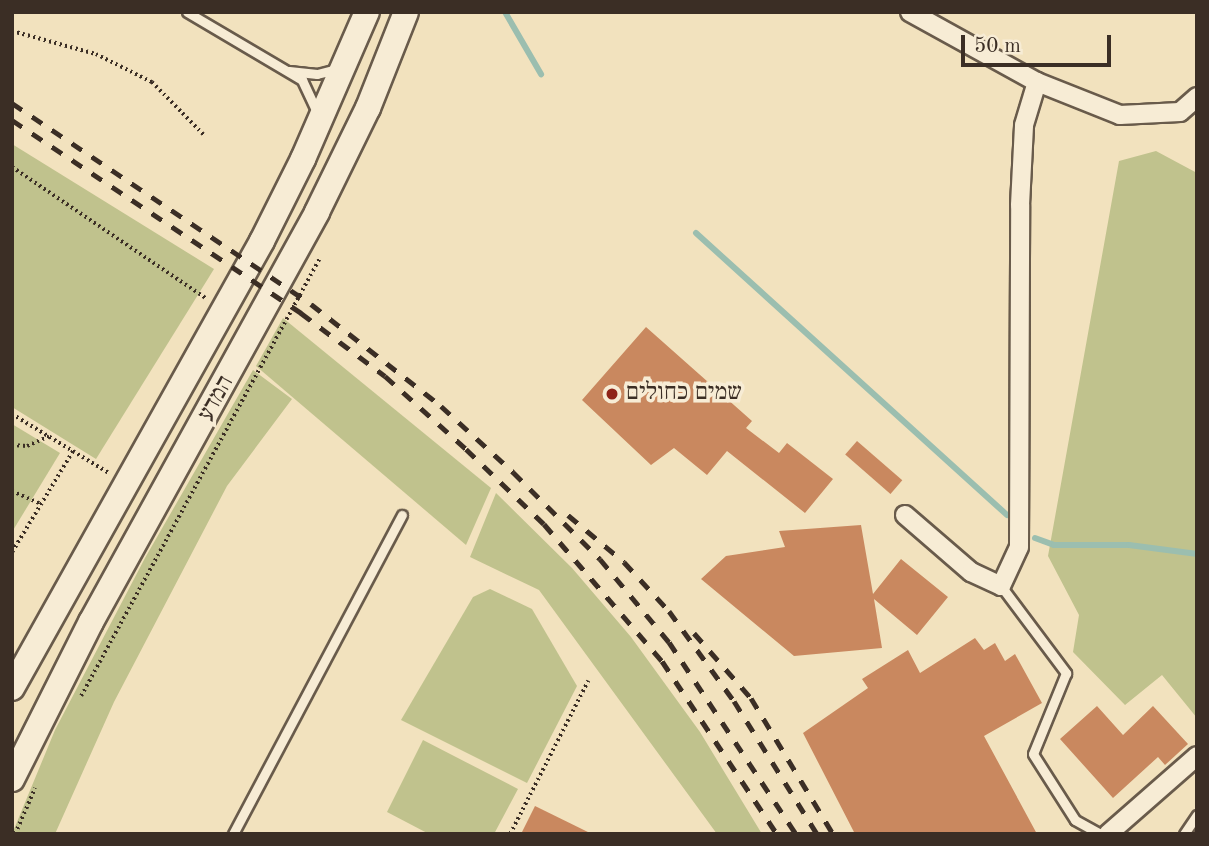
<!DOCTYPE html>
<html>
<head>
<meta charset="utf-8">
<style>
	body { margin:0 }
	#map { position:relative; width:1209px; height:846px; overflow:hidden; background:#f2e2be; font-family:"Old Standard TT","Frank Ruhl Libre",serif }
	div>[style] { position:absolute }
	.green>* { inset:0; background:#c0c28d }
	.stream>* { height:6px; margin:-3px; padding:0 3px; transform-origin:3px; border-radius:3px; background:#9bbeaf }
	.building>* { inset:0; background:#c9885f; transform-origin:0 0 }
	.path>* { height:3.5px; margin-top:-1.75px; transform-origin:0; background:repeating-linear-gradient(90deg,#3b2e25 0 2px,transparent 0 5.5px) }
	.roads { filter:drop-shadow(2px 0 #695b4b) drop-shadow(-2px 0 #695b4b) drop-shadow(0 2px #695b4b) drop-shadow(0 -2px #695b4b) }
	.lane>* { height:9px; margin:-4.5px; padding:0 4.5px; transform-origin:4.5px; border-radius:4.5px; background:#f7ecd5 }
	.street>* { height:18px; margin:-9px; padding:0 9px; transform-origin:9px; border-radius:9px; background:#f7ecd5 }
	.secondary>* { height:24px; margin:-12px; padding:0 12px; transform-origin:12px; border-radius:12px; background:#f7ecd5 }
	.rail>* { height:5px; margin-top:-2.5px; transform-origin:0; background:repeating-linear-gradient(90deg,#3b2e25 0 12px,transparent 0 24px) }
	.dots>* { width:19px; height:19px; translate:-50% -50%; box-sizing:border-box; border:4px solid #f7ecd5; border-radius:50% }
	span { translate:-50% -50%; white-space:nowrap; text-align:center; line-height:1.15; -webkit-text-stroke:7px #f7ecd5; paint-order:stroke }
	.poi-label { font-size:24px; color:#3b2e25 }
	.left { translate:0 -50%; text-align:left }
	.street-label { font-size:24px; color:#3b2e25 }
	.frame { position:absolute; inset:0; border:14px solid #3b2e25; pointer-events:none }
	.scale { position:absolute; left:961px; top:35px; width:150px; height:32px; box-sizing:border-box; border:4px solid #3b2e25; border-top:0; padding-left:9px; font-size:21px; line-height:24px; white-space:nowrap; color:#3b2e25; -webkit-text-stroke:5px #f7ecd5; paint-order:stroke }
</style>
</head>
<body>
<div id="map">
	<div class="green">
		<i style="clip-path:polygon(12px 144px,214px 269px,96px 459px,12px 407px)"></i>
		<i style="clip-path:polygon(1156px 151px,1197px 173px,1197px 718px,1162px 675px,1125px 705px,1073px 652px,1079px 615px,1048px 556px,1119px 161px)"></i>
		<i style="clip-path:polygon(283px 318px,491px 488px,466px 545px,256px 366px)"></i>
		<i style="clip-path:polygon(253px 370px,292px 399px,227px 486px,114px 702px,55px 834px,12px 834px,55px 730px,145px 558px)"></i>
		<i style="clip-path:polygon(12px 424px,60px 453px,12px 532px)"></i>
		<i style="clip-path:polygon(496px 493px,572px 568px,631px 637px,700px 732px,762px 834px,717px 834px,539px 590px,470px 557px)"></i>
		<i style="clip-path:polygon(490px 589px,532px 609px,577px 686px,527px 783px,401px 720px,473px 597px)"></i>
		<i style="clip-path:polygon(423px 740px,518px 789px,494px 834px,429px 834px,387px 812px)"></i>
	</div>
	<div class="stream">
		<i style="left:505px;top:12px;width:72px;rotate:59.9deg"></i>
		<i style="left:696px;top:233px;width:420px;rotate:42.2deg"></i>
		<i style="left:1035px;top:538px;width:20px;rotate:20deg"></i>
		<i style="left:1054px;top:545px;width:75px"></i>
		<i style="left:1129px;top:545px;width:69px;rotate:7.5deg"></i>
	</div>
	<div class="building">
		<i style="clip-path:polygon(646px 327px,752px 421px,746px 428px,779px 453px,787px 443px,833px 479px,805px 513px,727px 451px,707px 475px,674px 448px,651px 465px,582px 400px)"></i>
		<i style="left:857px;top:441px;width:60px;height:18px;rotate:41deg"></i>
		<i style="clip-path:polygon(861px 525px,873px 594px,901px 559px,948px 597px,917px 635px,874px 599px,882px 648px,794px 656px,701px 579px,726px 556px,785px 547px,779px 531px)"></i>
		<i style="clip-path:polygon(975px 638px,984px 650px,995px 643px,1005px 661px,1015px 654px,1042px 703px,984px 736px,1037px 834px,855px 834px,803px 733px,868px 688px,862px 679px,908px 650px,920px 673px)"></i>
		<i style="clip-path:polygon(1097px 706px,1123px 735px,1153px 706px,1188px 744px,1165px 765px,1158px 757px,1113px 798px,1060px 739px)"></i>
		<i style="clip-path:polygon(535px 806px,592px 834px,521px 834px)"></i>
	</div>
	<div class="path">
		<i style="left:12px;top:31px;width:87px;rotate:15.3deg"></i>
		<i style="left:96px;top:54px;width:63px;rotate:26.6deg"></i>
		<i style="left:152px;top:82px;width:76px;rotate:45.5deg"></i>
		<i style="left:12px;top:167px;width:235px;rotate:34.1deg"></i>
		<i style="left:12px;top:414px;width:114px;rotate:31.3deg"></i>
		<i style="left:12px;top:445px;width:15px;rotate:4deg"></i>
		<i style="left:27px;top:446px;width:24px;rotate:-24deg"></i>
		<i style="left:12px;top:491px;width:32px;rotate:24deg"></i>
		<i style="left:12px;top:552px;width:118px;rotate:-58.9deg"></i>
		<i style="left:81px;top:696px;width:500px;rotate:-61.4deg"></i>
		<i style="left:15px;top:834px;width:50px;rotate:-66.5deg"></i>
		<i style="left:510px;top:834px;width:172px;rotate:-63deg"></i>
	</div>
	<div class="roads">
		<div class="lane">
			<i style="left:187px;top:12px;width:134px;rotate:30.6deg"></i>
			<i style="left:302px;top:80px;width:35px;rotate:65deg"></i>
			<i style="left:289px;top:71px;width:28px;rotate:6deg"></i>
			<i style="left:317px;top:74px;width:21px;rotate:-14deg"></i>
			<i style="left:1001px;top:586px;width:109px;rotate:53.2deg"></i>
			<i style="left:1066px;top:673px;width:87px;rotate:112.2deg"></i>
			<i style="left:1033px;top:754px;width:78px;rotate:57.5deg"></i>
			<i style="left:1075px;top:820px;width:29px;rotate:29deg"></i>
			<i style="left:233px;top:834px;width:361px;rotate:-62.1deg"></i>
			<i style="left:1184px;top:834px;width:23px;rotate:-56deg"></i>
		</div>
		<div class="street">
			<i style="left:910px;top:12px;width:145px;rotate:28.9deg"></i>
			<i style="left:1037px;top:82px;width:89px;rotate:21.7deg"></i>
			<i style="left:1120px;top:115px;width:60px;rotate:-2.9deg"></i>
			<i style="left:1180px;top:112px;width:23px;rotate:-41deg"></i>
			<i style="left:905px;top:515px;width:87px;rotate:40.8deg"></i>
			<i style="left:971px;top:572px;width:33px;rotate:25deg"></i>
			<i style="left:1001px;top:586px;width:43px;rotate:-65.2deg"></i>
			<i style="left:1019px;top:547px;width:342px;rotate:-89.8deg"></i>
			<i style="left:1020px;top:205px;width:80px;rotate:-87.1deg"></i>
			<i style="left:1024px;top:125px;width:45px;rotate:-73.2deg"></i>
			<i style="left:1108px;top:834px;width:118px;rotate:-41.2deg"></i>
		</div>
		<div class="secondary">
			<i style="left:12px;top:688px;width:512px;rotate:-60.78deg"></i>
			<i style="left:262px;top:241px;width:92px;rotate:-63.4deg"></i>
			<i style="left:303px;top:159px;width:160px;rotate:-66.5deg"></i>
			<i style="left:12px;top:779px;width:176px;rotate:-63.3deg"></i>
			<i style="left:91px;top:622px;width:468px;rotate:-61.1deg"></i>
			<i style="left:317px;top:212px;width:116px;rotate:-63.9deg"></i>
			<i style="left:368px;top:108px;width:103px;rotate:-68.4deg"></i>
		</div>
	</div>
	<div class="rail">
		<i style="left:12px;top:103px;width:360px;rotate:33.9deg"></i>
		<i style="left:311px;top:304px;width:165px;rotate:38.1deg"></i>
		<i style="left:441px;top:406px;width:98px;rotate:42.5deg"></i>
		<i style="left:513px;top:472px;width:123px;rotate:45deg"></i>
		<i style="left:600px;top:559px;width:108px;rotate:50.3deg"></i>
		<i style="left:669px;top:642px;width:230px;rotate:56.5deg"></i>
		<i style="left:12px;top:120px;width:348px;rotate:33.7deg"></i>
		<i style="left:301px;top:313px;width:105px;rotate:36.9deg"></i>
		<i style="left:385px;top:376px;width:109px;rotate:42deg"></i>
		<i style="left:466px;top:449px;width:108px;rotate:43.9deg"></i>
		<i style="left:544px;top:524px;width:181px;rotate:49.3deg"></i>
		<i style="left:662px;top:661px;width:208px;rotate:56.4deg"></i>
		<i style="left:568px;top:515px;width:73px;rotate:40deg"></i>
		<i style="left:624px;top:562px;width:67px;rotate:47.4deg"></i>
		<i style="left:669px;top:611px;width:111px;rotate:54.2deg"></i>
		<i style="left:734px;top:701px;width:157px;rotate:58deg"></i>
		<i style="left:694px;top:633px;width:86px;rotate:48.8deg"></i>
		<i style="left:751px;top:698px;width:159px;rotate:58.9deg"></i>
	</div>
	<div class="dots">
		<i style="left:612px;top:394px;background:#8f2418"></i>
	</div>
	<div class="poi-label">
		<span class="left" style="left:626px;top:394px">שמים כחולים</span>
	</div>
	<div class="street-label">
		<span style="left:217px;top:399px;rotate:-61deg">המדע</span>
	</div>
	<div class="frame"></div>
	<div class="scale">50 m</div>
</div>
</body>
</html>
